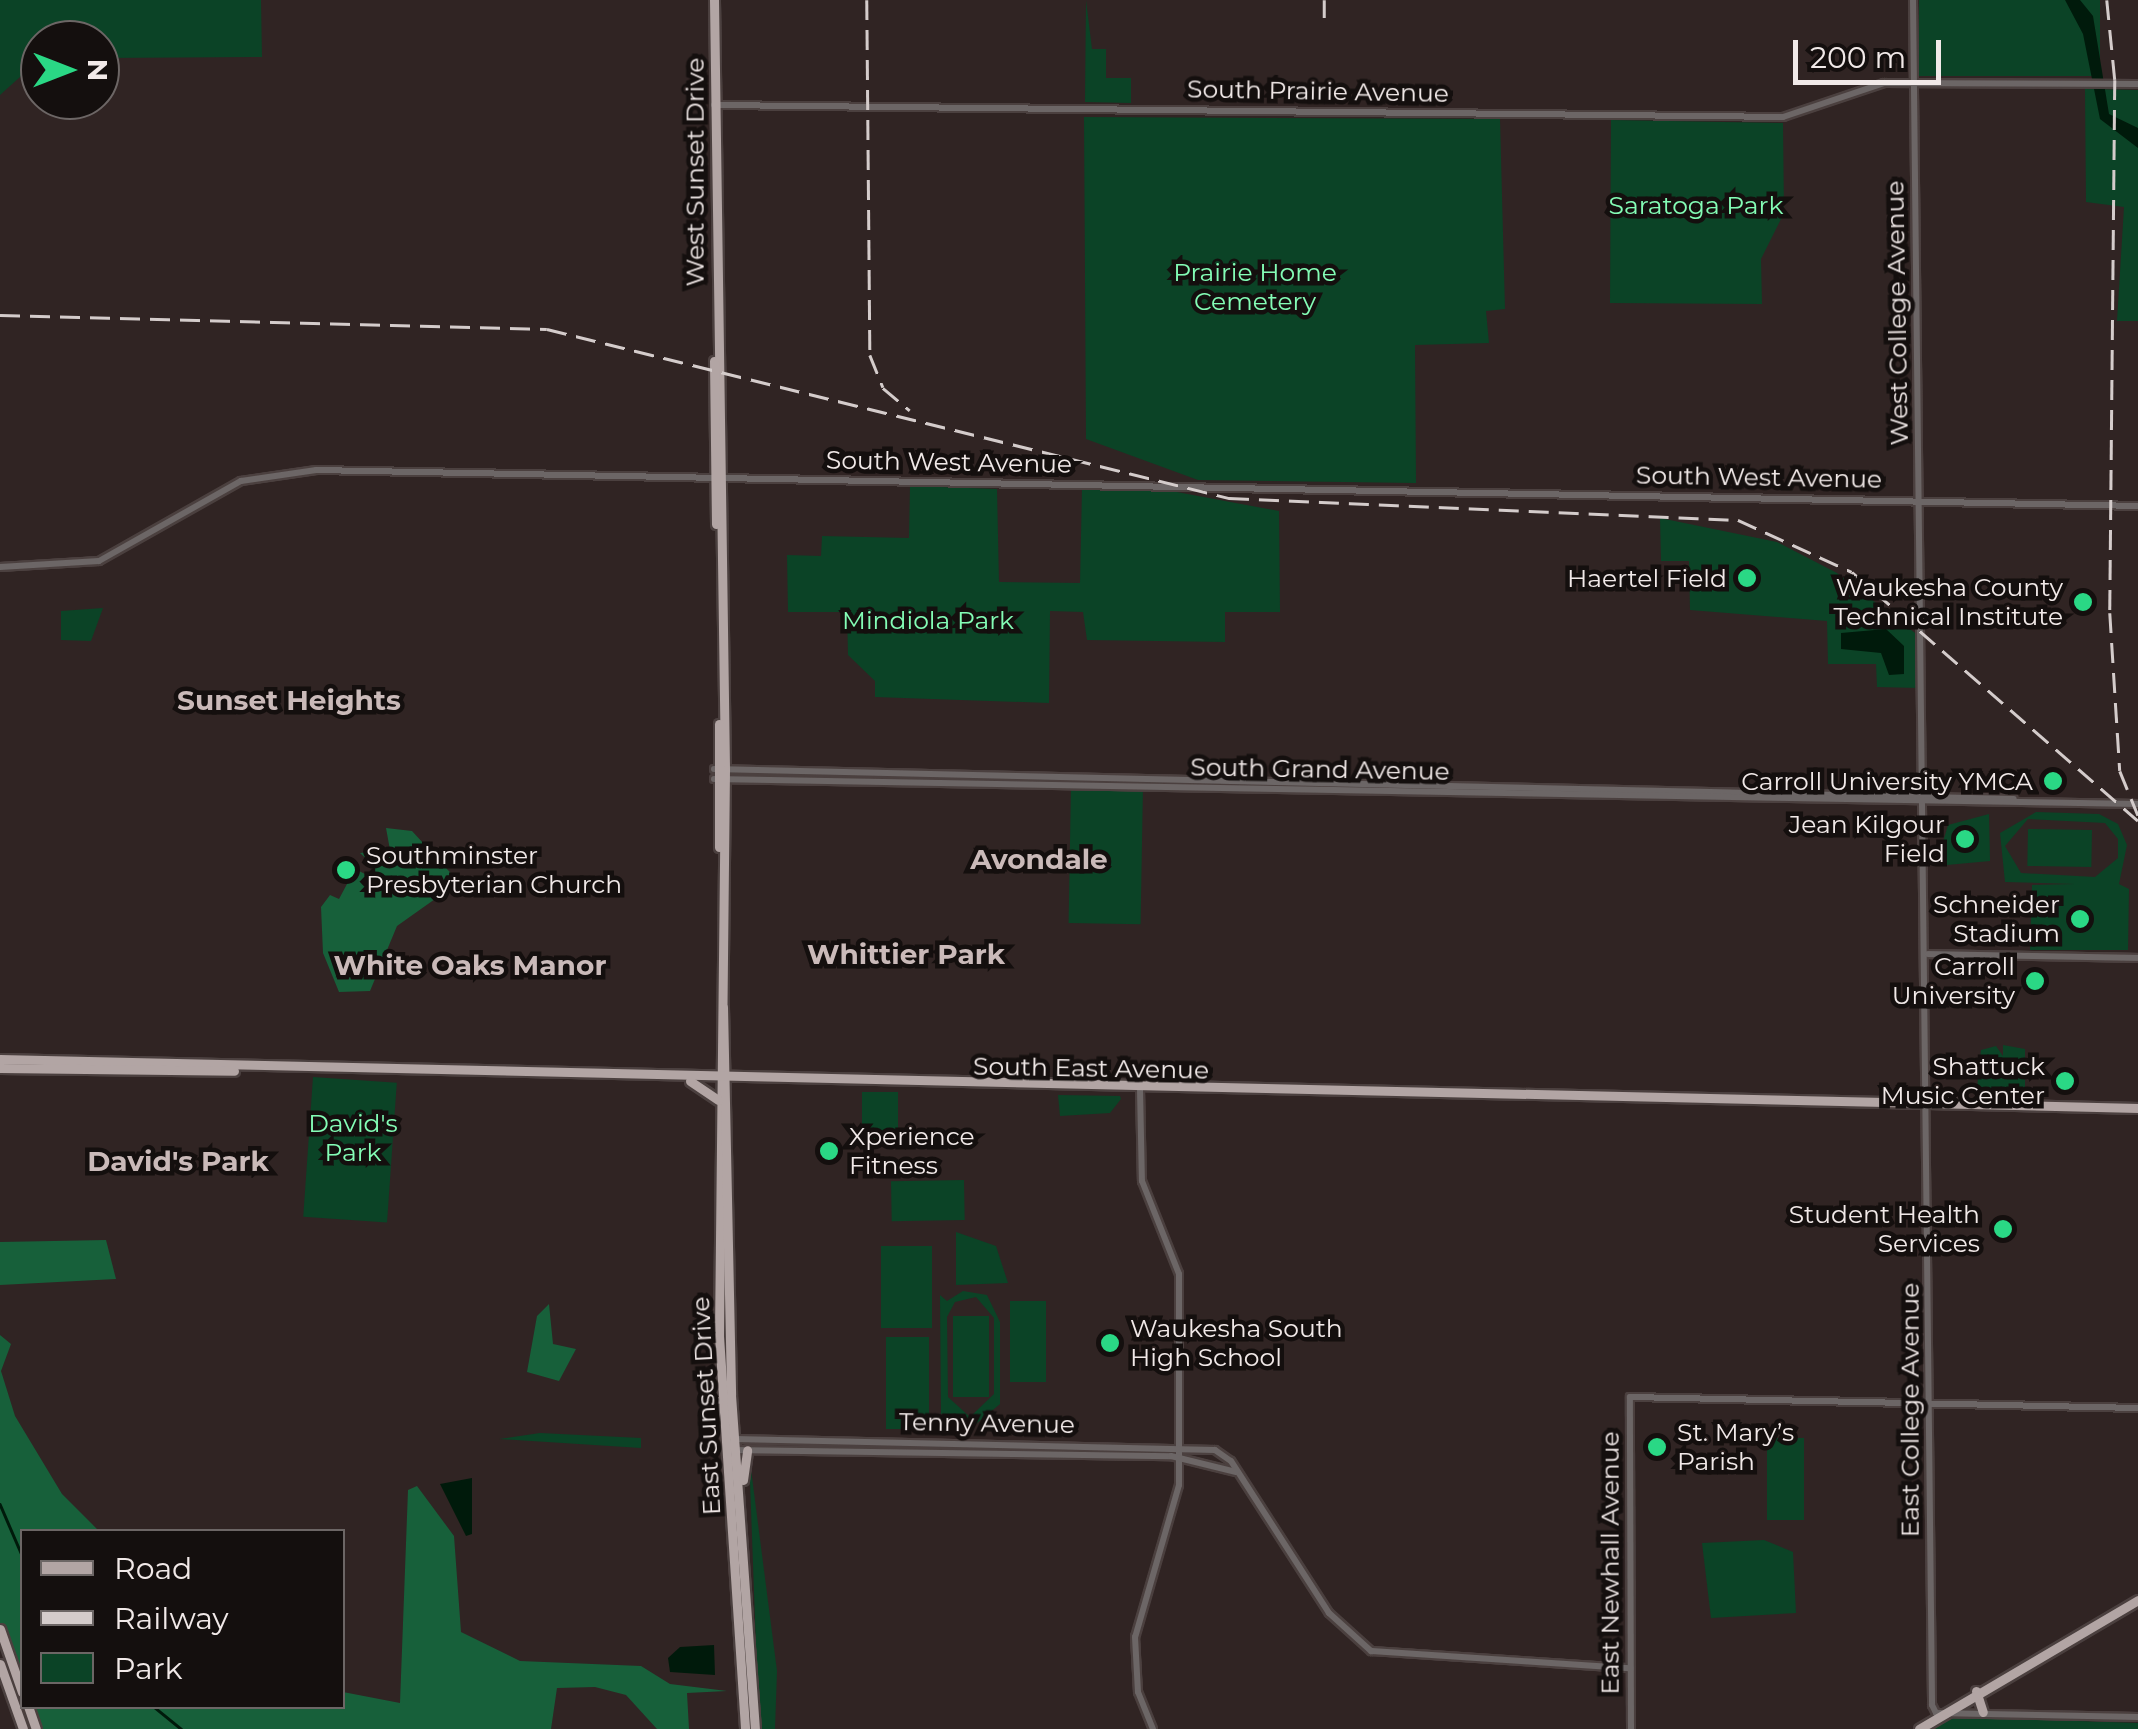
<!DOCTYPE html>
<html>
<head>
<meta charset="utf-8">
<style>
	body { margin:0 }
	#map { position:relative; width:2138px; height:1729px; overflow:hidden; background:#302423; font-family:Montserrat,sans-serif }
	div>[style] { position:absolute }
	.green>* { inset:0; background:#0b4326; transform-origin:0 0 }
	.forest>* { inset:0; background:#17603a }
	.water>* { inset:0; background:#001a0b }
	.stream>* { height:2.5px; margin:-1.25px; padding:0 1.25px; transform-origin:1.25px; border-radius:1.25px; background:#001a0b }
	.roads { filter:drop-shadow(2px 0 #4b403f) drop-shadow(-2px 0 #4b403f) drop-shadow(0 2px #4b403f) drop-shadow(0 -2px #4b403f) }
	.minor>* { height:6px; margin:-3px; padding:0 3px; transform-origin:3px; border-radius:3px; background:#6c6666 }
	.major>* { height:9px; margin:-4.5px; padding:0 4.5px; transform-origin:4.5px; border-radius:4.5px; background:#b2a5a4 }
	.rail>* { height:2.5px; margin-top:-1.25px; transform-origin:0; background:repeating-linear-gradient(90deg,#d4cccb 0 20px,transparent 0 30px) }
	.dots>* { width:28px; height:28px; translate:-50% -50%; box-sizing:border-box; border:5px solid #140f0e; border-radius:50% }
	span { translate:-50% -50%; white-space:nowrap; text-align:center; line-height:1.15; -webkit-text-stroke:9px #140f0e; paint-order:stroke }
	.street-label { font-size:25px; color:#f1e9e8 }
	.park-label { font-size:25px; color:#84fdb6 }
	.poi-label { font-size:25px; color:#f1e9e8 }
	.right { translate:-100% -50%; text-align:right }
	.left { translate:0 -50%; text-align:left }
	.neighbourhood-label { font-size:28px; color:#cabab9; font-weight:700 }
	.legend { position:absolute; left:20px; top:1529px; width:325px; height:180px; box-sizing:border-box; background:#140f0e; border:2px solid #6c6665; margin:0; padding:12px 18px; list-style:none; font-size:30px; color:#f1e9e8 }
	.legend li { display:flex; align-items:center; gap:20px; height:50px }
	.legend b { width:50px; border:2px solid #6c6665 }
	.north { position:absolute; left:20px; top:20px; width:100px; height:100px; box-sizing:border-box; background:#140f0e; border:2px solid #6c6665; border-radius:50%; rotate:90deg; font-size:28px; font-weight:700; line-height:40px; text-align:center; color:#f1e9e8 }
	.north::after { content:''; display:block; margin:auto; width:35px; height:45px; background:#2ad885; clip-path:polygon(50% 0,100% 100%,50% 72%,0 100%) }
	.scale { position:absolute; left:1793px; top:40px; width:148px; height:45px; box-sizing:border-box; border:5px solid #f1e9e8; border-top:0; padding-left:12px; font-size:30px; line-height:35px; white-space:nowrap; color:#f1e9e8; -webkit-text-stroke:8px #140f0e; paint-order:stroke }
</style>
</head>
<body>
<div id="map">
	<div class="green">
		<i style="clip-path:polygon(0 0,261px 0,262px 57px,100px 58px,100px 40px,40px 40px,40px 59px,0 95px)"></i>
		<i style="clip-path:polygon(1086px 0,1092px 49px,1106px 49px,1106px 78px,1131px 78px,1131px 103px,1085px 102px)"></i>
		<i style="left:1919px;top:0;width:181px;height:76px"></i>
		<i style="clip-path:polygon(2085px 89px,2138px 90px,2138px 321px,2117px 321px,2124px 207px,2086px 202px)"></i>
		<i style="clip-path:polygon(1084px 117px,1500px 119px,1505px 309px,1486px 311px,1489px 343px,1415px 345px,1416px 483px,1198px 480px,1086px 439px)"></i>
		<i style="clip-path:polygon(1611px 120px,1783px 123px,1784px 213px,1761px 259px,1762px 304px,1610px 303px)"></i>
		<i style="clip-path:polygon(910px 486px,997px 489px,999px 582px,1080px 583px,1082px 488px,1166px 490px,1279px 511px,1280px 612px,1225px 612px,1225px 642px,1087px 640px,1083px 612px,1050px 611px,1049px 703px,875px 697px,875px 681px,848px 655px,847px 612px,788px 612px,787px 555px,821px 556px,822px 536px,909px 538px)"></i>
		<i style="clip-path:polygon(1660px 518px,1777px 542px,1837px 573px,1919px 636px,1920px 688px,1877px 687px,1876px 664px,1828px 664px,1827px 621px,1690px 610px,1689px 561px,1661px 561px)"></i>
		<i style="clip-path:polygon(103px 608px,91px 641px,61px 640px,61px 611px)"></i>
		<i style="left:1071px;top:785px;width:72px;height:138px;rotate:1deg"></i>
		<i style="clip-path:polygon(evenodd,2036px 812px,2099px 814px,2118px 824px,2127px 845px,2119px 884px,2129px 889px,2128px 950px,2030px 950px,2032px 885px,2075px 884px,2005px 882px,2000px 833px,2036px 812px,2028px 819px,2105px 823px,2118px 839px,2118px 858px,2095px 877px,2021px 873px,2005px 846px,2028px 819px)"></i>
		<i style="clip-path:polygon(1989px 814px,1990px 861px,1936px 866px,1948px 825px)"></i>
		<i style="left:2028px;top:829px;width:64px;height:37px;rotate:1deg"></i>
		<i style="clip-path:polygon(2003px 1045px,2025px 1049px,2025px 1094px,1976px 1098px,1981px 1050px,1996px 1046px,2003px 1056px)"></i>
		<i style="left:313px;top:1077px;width:84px;height:140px;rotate:4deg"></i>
		<i style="left:862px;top:1092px;width:36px;height:50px"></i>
		<i style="clip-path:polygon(1058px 1095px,1120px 1096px,1121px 1099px,1110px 1113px,1060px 1116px)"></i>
		<i style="left:964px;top:1180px;width:40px;height:73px;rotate:89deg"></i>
		<i style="clip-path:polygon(956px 1232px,996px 1246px,1008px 1283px,956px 1285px)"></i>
		<i style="left:881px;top:1246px;width:51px;height:82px"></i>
		<i style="clip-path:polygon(evenodd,963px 1291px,987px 1295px,1000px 1322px,1000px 1404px,976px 1424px,941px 1414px,940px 1295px,947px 1301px,963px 1291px,976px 1297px,994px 1318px,994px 1394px,970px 1417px,948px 1397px,947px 1317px,955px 1302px,976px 1297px)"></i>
		<i style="left:1010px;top:1301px;width:36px;height:81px"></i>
		<i style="left:953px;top:1316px;width:36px;height:81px"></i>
		<i style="left:886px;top:1337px;width:43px;height:92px"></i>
		<i style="clip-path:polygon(540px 1433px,641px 1438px,641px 1448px,499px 1439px)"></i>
		<i style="left:1767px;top:1438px;width:37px;height:82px"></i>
		<i style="clip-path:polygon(749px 1454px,777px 1671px,775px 1729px,759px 1729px)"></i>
		<i style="clip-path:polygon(1764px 1540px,1793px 1552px,1796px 1613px,1711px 1618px,1702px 1543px)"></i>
		<i style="clip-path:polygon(1956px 1717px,2138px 1723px,2138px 1729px,1930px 1729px)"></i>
	</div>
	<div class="forest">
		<i style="clip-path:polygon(386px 828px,412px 831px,459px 882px,397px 926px,370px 991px,339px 992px,323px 953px,321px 907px,330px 895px,339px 899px,355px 869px,369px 876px,374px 866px,360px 853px,390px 850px)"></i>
		<i style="clip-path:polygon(106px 1240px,116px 1279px,0 1285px,0 1242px)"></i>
		<i style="clip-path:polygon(549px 1304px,553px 1344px,576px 1349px,559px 1381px,527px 1372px,537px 1316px)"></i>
		<i style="clip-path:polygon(0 1335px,11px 1344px,1px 1371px,15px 1416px,62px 1494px,99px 1531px,22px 1532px,22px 1689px,0 1626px)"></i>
		<i style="clip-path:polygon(417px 1486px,454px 1536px,461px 1632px,520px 1661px,641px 1666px,670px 1684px,727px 1691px,687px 1693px,689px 1729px,657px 1729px,626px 1695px,595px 1687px,557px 1688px,551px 1729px,37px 1729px,29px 1707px,342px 1706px,343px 1692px,400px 1703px,408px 1490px)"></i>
	</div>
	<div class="water">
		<i style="clip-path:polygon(2065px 0,2080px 0,2093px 16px,2109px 114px,2138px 128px,2138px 148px,2100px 119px,2083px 34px)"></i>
		<i style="clip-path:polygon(1886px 629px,1904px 646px,1904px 674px,1889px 675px,1881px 653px,1841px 649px,1841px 633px)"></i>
		<i style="clip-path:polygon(472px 1478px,472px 1534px,466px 1536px,440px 1484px)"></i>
		<i style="clip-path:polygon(680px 1647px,714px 1645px,715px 1675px,670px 1672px,668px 1658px)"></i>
	</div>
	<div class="stream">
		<i style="left:0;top:1504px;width:56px;rotate:66.7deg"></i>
		<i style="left:153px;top:1706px;width:36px;rotate:39deg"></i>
	</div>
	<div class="roads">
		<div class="minor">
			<i style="left:1913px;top:0;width:1705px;rotate:89.36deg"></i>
			<i style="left:1932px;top:1705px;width:9px;rotate:63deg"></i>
			<i style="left:1936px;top:1713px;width:202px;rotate:1.1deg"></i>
			<i style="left:714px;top:105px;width:1069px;rotate:0.64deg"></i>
			<i style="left:1783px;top:117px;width:107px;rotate:-18.6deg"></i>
			<i style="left:1884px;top:83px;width:254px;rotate:0.2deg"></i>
			<i style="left:0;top:567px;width:99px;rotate:-3.5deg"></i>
			<i style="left:99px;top:561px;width:163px;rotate:-29.4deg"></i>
			<i style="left:241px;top:481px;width:76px;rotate:-8.3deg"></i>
			<i style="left:316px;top:470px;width:1822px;rotate:1.13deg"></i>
			<i style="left:714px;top:769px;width:1300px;rotate:1.32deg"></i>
			<i style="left:714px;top:779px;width:1424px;rotate:1.01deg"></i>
			<i style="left:1928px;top:954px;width:210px;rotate:1.1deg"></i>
			<i style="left:1140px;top:1089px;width:92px;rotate:88.8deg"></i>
			<i style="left:1142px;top:1181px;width:100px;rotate:68.3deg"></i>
			<i style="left:1179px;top:1274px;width:211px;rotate:90deg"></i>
			<i style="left:1179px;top:1485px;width:158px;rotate:106.1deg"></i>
			<i style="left:1135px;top:1637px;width:55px;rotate:86.9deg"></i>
			<i style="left:1138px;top:1692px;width:40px;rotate:68deg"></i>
			<i style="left:735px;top:1439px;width:480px;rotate:1.3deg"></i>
			<i style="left:1215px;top:1450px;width:19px;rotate:35deg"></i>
			<i style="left:1231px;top:1461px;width:181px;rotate:57.2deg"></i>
			<i style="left:1329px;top:1613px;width:57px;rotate:42.1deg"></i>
			<i style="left:1371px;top:1651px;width:260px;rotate:3.8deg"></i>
			<i style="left:732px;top:1450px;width:439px;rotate:0.8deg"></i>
			<i style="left:1171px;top:1456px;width:67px;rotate:13.8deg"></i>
			<i style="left:1631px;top:1729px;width:332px;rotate:-90.2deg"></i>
			<i style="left:1630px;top:1397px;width:508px;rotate:1.24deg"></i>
		</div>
		<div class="major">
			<i style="left:714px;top:0;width:770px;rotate:89.18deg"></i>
			<i style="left:725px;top:770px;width:566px;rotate:90.61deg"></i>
			<i style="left:719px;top:1336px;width:394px;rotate:86.2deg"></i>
			<i style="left:714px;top:361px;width:163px;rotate:89.3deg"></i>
			<i style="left:719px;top:724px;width:123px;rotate:90deg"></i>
			<i style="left:723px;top:1007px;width:388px;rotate:88.8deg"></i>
			<i style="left:731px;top:1395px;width:335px;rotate:85.9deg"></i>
			<i style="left:0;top:1059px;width:2139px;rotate:1.31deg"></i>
			<i style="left:0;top:1068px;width:234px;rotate:0.7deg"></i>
			<i style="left:690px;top:1081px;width:34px;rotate:34deg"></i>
			<i style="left:709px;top:1438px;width:38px;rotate:-76deg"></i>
			<i style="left:743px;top:1480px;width:30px;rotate:-82deg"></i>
			<i style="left:0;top:1629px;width:67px;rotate:70.8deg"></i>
			<i style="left:0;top:1664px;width:69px;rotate:70.5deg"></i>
			<i style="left:1976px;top:1691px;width:22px;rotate:72deg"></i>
			<i style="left:28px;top:1706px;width:24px;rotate:71deg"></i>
			<i style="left:1919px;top:1729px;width:254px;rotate:-30.5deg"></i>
		</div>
	</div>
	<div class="rail">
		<i style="left:867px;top:0;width:355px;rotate:89.5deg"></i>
		<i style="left:870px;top:355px;width:35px;rotate:68deg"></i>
		<i style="left:883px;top:388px;width:35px;rotate:40deg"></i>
		<i style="left:2107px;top:0;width:80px;rotate:84.3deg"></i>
		<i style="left:2115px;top:80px;width:533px;rotate:90.54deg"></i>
		<i style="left:2110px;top:613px;width:158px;rotate:86.4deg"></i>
		<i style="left:2120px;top:771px;width:48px;rotate:67.8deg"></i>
		<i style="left:1324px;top:18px;width:18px;rotate:-90deg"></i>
		<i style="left:0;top:315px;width:547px;rotate:1.47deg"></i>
		<i style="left:547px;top:329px;width:703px;rotate:13.92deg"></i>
		<i style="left:1229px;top:498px;width:509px;rotate:2.47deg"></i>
		<i style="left:1738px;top:520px;width:125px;rotate:24.5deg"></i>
		<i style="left:1852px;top:572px;width:379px;rotate:41deg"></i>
	</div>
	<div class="dots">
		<i style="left:1747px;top:578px;background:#2ad885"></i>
		<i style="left:2083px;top:602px;background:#2ad885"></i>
		<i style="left:2053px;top:781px;background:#2ad885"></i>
		<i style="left:1965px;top:839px;background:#2ad885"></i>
		<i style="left:346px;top:870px;background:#2ad885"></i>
		<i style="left:2080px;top:919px;background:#2ad885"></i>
		<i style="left:2035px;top:981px;background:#2ad885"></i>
		<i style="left:2065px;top:1081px;background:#2ad885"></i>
		<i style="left:829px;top:1151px;background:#2ad885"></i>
		<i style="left:2003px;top:1229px;background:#2ad885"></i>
		<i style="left:1110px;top:1343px;background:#2ad885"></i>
		<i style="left:1657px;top:1447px;background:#2ad885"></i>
	</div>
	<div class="street-label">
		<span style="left:1318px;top:91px;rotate:1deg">South Prairie Avenue</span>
		<span style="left:695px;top:172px;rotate:-90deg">West Sunset Drive</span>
		<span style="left:1897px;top:313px;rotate:-91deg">West College Avenue</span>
		<span style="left:949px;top:462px;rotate:1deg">South West Avenue</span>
		<span style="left:1759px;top:477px;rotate:1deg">South West Avenue</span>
		<span style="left:1320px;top:769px;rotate:1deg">South Grand Avenue</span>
		<span style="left:1091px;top:1068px;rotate:1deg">South East Avenue</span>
		<span style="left:706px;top:1406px;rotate:-93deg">East Sunset Drive</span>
		<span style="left:1910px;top:1410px;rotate:-90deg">East College Avenue</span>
		<span style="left:987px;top:1423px;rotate:1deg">Tenny Avenue</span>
		<span style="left:1610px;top:1563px;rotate:-90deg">East Newhall Avenue</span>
	</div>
	<div class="park-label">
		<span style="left:1696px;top:205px">Saratoga Park</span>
		<span style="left:1255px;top:287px">Prairie Home<br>Cemetery</span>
		<span style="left:928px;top:620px">Mindiola Park</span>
		<span style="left:353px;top:1138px">David's<br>Park</span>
	</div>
	<div class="poi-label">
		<span class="right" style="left:1727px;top:578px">Haertel Field</span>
		<span class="right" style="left:2063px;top:602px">Waukesha County<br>Technical Institute</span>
		<span class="right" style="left:2033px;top:781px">Carroll University YMCA</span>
		<span class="right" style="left:1945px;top:839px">Jean Kilgour<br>Field</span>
		<span class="left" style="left:366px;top:870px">Southminster<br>Presbyterian Church</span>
		<span class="right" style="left:2060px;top:919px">Schneider<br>Stadium</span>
		<span class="right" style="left:2015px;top:981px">Carroll<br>University</span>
		<span class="right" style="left:2045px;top:1081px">Shattuck<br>Music Center</span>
		<span class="left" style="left:849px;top:1151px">Xperience<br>Fitness</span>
		<span class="right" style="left:1980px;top:1229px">Student Health<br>Services</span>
		<span class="left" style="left:1130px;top:1343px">Waukesha South<br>High School</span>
		<span class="left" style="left:1677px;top:1447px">St. Mary’s<br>Parish</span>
	</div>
	<div class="neighbourhood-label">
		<span style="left:289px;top:700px">Sunset Heights</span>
		<span style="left:1039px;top:859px">Avondale</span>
		<span style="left:906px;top:954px">Whittier Park</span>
		<span style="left:470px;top:965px">White Oaks Manor</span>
		<span style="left:178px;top:1161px">David's Park</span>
	</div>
	<ul class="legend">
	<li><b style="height:12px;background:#b2a5a4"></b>Road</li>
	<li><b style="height:12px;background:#d4cccb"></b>Railway</li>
	<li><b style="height:28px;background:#0b4326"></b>Park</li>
	</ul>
	<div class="north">N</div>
	<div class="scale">200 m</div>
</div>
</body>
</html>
